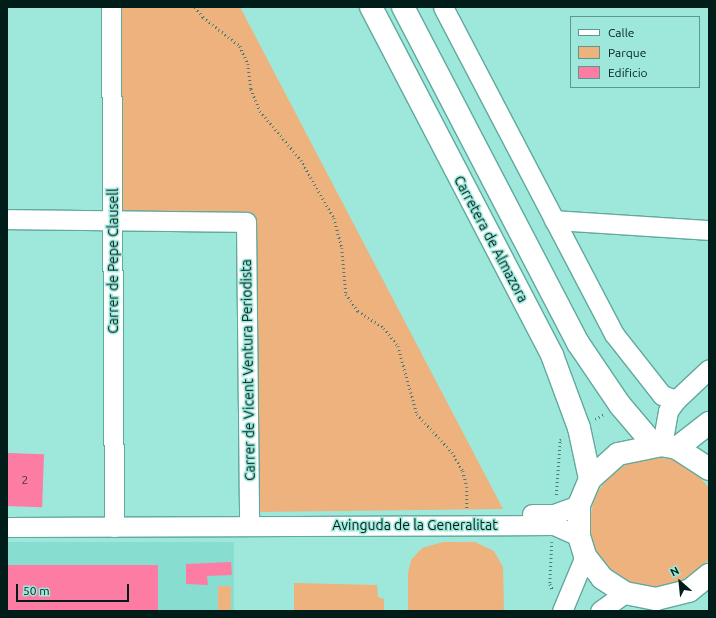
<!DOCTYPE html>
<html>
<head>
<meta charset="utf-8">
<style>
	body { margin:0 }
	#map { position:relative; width:716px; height:618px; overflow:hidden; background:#9de8db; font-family:Ubuntu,sans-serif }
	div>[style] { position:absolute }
	.built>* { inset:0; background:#87ddcf; transform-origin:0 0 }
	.green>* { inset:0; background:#edb27d; transform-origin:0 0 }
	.building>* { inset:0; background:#fd7ca3; transform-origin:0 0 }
	.path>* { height:2.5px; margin-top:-1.25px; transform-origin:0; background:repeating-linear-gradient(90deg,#4a7c74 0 1px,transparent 0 4px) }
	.roads { filter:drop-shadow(1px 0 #60a99d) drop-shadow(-1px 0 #60a99d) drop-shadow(0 1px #60a99d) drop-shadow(0 -1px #60a99d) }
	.minor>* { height:19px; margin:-9.5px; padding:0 9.5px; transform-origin:9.5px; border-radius:9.5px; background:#fff }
	.major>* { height:22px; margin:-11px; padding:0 11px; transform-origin:11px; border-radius:11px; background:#fff }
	span { translate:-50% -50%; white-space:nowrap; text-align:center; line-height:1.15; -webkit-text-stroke:3px #9de8db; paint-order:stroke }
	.number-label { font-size:12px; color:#3f353c }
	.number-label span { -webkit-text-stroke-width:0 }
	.street-label { font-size:14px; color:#001d19 }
	.frame { position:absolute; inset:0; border:8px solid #001d19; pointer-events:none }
	.legend { position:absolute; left:570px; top:16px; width:130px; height:72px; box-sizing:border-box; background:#9de8db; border:1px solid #5e978d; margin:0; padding:5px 7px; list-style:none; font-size:12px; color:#001d19 }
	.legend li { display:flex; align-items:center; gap:8px; height:20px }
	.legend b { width:20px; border:1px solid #5e978d }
	.north { position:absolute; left:660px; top:562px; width:40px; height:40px; -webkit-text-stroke:3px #9de8db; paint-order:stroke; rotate:333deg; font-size:11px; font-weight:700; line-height:16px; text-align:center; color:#001d19 }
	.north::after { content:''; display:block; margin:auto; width:14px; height:18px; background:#001d19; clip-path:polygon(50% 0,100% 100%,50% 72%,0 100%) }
	.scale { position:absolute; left:16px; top:584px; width:113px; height:18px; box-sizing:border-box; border:2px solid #001d19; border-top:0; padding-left:5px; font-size:12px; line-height:14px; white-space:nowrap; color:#001d19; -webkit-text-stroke:3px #9de8db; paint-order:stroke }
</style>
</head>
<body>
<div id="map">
	<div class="built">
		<i style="left:234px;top:542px;width:69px;height:227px;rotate:90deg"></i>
	</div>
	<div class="green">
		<i style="clip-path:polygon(121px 7px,240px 7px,503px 509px,259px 512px,254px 215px,122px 214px)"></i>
		<i style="clip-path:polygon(653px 457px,677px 460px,697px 474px,709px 488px,709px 559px,702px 567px,679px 582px,651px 588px,636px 585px,613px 572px,595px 550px,588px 530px,594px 497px,609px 476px,631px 461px)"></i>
		<i style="clip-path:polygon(443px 542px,475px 542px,494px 551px,503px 567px,504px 611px,408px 611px,408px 573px,411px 560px,422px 548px)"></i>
		<i style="clip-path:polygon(294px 583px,377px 585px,378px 597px,384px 599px,384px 611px,294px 611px)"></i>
		<i style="left:218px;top:586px;width:13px;height:25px"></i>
	</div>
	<div class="building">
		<i style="left:7px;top:453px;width:37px;height:53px;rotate:2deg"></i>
		<i style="clip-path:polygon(231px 562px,232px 575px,207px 576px,208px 585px,186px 584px,186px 564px)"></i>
		<i style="left:7px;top:565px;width:151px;height:46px"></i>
	</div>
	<div class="path">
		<i style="left:195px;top:7px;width:13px;rotate:51deg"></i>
		<i style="left:203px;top:17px;width:47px;rotate:38.1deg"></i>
		<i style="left:240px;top:46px;width:20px;rotate:66deg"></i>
		<i style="left:248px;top:64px;width:25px;rotate:83deg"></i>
		<i style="left:251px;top:89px;width:24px;rotate:68deg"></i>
		<i style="left:260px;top:111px;width:64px;rotate:50.1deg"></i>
		<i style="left:301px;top:160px;width:67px;rotate:60.4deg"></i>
		<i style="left:334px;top:218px;width:31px;rotate:75deg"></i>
		<i style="left:342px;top:248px;width:46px;rotate:85deg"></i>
		<i style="left:346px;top:294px;width:21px;rotate:55deg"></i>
		<i style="left:358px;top:311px;width:31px;rotate:33deg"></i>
		<i style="left:384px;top:328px;width:23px;rotate:52deg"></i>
		<i style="left:398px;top:346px;width:71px;rotate:74.4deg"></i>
		<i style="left:417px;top:414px;width:52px;rotate:47.4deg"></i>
		<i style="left:452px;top:452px;width:22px;rotate:60deg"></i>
		<i style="left:463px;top:471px;width:16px;rotate:76deg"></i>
		<i style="left:467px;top:487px;width:22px;rotate:90deg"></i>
		<i style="left:595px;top:419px;width:10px;rotate:-29deg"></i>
		<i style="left:556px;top:495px;width:55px;rotate:-85.8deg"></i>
		<i style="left:560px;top:440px;width:4px;rotate:-34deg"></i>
		<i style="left:552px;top:542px;width:42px;rotate:92.7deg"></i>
		<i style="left:550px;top:584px;width:7px;rotate:63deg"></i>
	</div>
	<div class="roads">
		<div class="minor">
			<i style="left:111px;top:7px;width:520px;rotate:89.67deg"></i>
			<i style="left:443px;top:7px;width:369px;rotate:62.4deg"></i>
			<i style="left:614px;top:334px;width:78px;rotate:51.8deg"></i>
			<i style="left:662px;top:395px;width:15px;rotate:20deg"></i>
			<i style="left:7px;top:219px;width:239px;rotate:0.7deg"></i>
			<i style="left:246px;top:222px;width:304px;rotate:89.4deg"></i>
			<i style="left:554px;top:220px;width:155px;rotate:3.7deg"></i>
			<i style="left:662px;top:445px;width:35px;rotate:-80deg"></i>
			<i style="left:668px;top:411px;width:14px;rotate:-54deg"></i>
			<i style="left:676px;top:400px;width:45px;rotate:-43.2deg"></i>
			<i style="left:532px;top:514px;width:22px"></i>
			<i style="left:554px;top:514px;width:27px;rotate:-20deg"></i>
			<i style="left:7px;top:527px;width:547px;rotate:-0.21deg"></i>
			<i style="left:554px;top:525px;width:27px;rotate:24deg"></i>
			<i style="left:562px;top:611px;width:60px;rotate:-67.3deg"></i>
			<i style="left:600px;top:611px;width:31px;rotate:-36deg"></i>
		</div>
		<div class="major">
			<i style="left:371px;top:7px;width:392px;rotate:62.5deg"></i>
			<i style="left:552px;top:355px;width:78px;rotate:69.7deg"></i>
			<i style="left:579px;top:428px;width:52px;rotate:77.8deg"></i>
			<i style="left:403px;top:7px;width:379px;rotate:62.5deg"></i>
			<i style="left:578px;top:343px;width:75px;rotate:55.9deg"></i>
			<i style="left:620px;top:405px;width:52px;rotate:49.6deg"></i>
			<i style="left:677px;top:448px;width:41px;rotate:-38deg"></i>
			<i style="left:709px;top:469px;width:38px;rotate:-147deg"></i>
			<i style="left:677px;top:448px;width:15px;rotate:-169deg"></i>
			<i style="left:662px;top:445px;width:45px;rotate:168.4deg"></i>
			<i style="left:618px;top:454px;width:38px;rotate:138deg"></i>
			<i style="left:590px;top:479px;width:28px;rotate:113deg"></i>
			<i style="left:579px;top:505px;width:31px;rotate:90deg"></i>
			<i style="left:579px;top:536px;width:21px;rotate:73deg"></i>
			<i style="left:585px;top:556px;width:28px;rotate:52deg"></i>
			<i style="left:602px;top:578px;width:27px;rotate:33deg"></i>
			<i style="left:625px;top:593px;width:32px;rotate:11deg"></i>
			<i style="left:656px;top:599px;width:34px;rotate:-14deg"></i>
			<i style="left:689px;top:591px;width:26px;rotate:-39deg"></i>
		</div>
	</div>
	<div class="number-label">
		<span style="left:25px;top:480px">2</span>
	</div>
	<div class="street-label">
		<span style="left:491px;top:239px;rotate:62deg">Carretera de Almazora</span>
		<span style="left:113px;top:261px;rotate:-90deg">Carrer de Pepe Clausell</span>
		<span style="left:248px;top:370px;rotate:-91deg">Carrer de Vicent Ventura Periodista</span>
		<span style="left:415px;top:525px">Avinguda de la Generalitat</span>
	</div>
	<div class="frame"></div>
	<ul class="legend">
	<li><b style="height:5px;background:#fff"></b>Calle</li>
	<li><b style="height:11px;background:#edb27d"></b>Parque</li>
	<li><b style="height:11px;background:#fd7ca3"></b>Edificio</li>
	</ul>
	<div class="north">N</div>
	<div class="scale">50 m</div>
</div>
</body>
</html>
